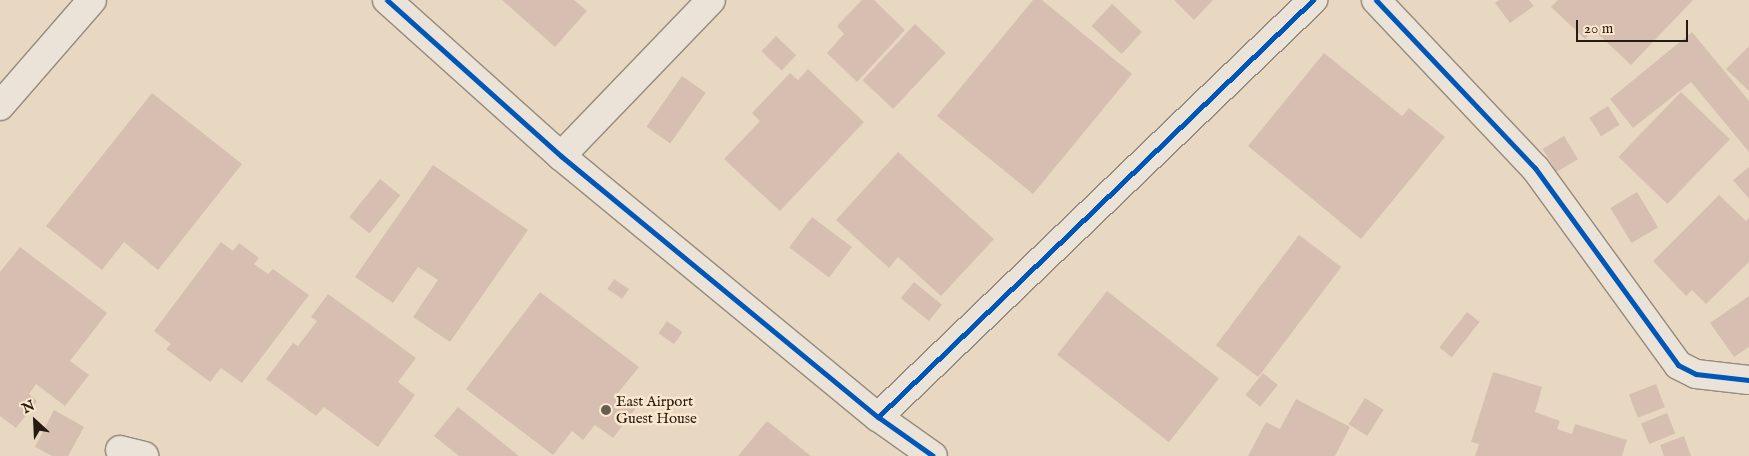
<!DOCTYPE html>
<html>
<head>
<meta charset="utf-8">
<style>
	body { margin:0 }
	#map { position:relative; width:1749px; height:456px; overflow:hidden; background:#e8d8c2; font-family:"IM FELL English",serif }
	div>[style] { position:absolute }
	.building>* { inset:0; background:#d6bfb0; transform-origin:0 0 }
	.roads { filter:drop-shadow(1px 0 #948a7d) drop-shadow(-1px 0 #948a7d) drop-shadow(0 1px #948a7d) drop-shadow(0 -1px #948a7d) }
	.street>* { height:28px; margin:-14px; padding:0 14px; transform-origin:14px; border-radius:14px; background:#ebe3d8 }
	.cycleway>* { height:5px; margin:-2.5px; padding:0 2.5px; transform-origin:2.5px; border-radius:2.5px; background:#0057b8 }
	.dots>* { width:14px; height:14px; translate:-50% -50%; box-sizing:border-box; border:2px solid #fae7cd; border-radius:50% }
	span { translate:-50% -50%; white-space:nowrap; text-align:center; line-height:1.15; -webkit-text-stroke:5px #fae7cd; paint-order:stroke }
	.poi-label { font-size:15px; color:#251b11 }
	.left { translate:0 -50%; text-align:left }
	.north { position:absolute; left:10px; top:396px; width:50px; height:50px; -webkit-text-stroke:4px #fae7cd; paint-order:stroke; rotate:335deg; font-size:14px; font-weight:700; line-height:20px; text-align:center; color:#251b11 }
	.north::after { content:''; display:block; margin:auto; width:18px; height:22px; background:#251b11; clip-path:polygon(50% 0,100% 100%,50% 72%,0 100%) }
	.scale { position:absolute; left:1576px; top:20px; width:112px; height:22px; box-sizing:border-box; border:2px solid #251b11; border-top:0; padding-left:6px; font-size:15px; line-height:18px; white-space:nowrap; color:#251b11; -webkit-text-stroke:4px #fae7cd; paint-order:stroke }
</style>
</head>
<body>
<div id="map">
	<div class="building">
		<i style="clip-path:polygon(502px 0,574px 0,587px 11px,555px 47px)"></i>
		<i style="clip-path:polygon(862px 0,874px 0,905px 30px,857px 82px,827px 53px,844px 34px,837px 26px)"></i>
		<i style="clip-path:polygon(1033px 0,1042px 0,1132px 74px,1033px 194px,937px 116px)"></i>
		<i style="clip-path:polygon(1174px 0,1213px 0,1194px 20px)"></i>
		<i style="clip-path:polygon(1499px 0,1529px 0,1534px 6px,1510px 23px,1495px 3px)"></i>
		<i style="clip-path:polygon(1558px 0,1693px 0,1631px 65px,1594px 30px,1585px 39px,1551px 7px)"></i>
		<i style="left:1112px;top:4px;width:41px;height:30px;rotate:43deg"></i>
		<i style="left:915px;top:24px;width:42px;height:77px;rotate:43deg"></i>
		<i style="clip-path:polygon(1692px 32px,1749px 101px,1749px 152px,1691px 82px,1633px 128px,1610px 99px)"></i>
		<i style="left:776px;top:36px;width:28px;height:21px;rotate:44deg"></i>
		<i style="clip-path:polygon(1749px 46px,1749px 91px,1726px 69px)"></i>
		<i style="clip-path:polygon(1324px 53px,1402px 116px,1409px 108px,1445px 137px,1361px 239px,1248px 146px)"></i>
		<i style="clip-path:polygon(808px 69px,864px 122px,780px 211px,724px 159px,760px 121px,752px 113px,790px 73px,798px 80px)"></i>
		<i style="left:682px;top:76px;width:29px;height:62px;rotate:35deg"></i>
		<i style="left:1681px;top:92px;width:68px;height:90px;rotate:44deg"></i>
		<i style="clip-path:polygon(152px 93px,242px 164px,158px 270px,124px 242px,102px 270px,46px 226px)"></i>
		<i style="left:1608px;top:106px;width:22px;height:22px;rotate:58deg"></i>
		<i style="left:1564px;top:136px;width:27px;height:25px;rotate:59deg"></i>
		<i style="clip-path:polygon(898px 152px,994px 239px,941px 296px,898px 257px,889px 268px,836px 220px)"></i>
		<i style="clip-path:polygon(433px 165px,528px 230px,450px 342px,413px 317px,438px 280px,418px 267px,393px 303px,355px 277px)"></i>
		<i style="clip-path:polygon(1749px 167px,1749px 199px,1733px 180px)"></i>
		<i style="left:380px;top:179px;width:26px;height:49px;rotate:39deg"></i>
		<i style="left:1637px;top:192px;width:41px;height:31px;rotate:59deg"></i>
		<i style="clip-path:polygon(1719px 195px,1746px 221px,1749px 218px,1749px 262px,1706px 304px,1692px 290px,1686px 296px,1653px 261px)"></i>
		<i style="left:812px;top:217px;width:50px;height:38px;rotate:37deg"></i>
		<i style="left:1299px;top:235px;width:53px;height:138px;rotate:37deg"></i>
		<i style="clip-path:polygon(221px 242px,233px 251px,239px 243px,259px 258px,254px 264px,268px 274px,273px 269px,309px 295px,242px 383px,221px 368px,210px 382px,166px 349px,171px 344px,154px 331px)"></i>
		<i style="clip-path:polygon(20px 247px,107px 313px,70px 361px,89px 375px,65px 406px,36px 384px,29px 394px,37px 401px,16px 428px,0 416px,0 272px)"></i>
		<i style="left:614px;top:279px;width:18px;height:12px;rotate:34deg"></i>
		<i style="left:914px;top:282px;width:36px;height:21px;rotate:39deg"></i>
		<i style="left:1107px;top:291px;width:142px;height:81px;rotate:38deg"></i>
		<i style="clip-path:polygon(540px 292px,639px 367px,617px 394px,636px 408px,613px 438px,595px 425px,583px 440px,572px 431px,553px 455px,466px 389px)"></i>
		<i style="clip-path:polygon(328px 294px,416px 358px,398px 382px,415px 395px,378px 447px,324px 407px,316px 416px,266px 379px,293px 343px,298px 346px,317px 321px,311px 317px)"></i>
		<i style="clip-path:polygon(1749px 296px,1749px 347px,1734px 357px,1710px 323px)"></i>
		<i style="left:1467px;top:312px;width:16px;height:45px;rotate:38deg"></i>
		<i style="left:667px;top:321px;width:19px;height:15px;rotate:35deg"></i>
		<i style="clip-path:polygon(1493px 372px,1542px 387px,1535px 412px,1560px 421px,1557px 429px,1572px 434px,1575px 424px,1627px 440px,1622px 456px,1475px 456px,1479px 444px,1471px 442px)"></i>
		<i style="left:1263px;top:373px;width:19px;height:28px;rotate:39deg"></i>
		<i style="left:1656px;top:384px;width:25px;height:29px;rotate:69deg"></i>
		<i style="left:1365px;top:398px;width:22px;height:31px;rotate:32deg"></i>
		<i style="clip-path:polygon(1296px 399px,1350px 427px,1335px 456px,1248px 456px,1266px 422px,1280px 429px)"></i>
		<i style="clip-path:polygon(458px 407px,519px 456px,459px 456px,434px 436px)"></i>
		<i style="clip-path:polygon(54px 410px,84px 427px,68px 456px,52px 456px,35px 447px)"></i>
		<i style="left:1667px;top:413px;width:22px;height:28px;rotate:68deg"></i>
		<i style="clip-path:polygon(767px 421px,811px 456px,738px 456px)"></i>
		<i style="clip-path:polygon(1684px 436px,1691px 456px,1664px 456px,1660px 445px)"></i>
	</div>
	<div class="roads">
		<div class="street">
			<i style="left:387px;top:0;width:234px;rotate:41.9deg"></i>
			<i style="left:561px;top:156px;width:411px;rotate:39.5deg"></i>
			<i style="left:878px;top:417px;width:67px;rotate:35.3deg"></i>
			<i style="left:1376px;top:0;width:231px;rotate:46.6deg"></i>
			<i style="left:1535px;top:168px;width:243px;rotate:54deg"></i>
			<i style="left:1678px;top:365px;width:20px;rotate:27deg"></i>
			<i style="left:1696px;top:374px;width:53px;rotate:6.5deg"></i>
			<i style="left:0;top:106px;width:140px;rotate:-49deg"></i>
			<i style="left:561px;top:156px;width:216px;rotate:-46.1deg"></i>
			<i style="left:878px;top:417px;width:603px;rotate:-43.79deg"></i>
			<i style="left:120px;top:450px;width:25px;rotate:14deg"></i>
		</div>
	</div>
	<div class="cycleway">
		<i style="left:387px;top:0;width:234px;rotate:41.9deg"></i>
		<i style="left:561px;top:156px;width:411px;rotate:39.5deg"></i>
		<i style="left:878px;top:417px;width:67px;rotate:35.3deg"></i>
		<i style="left:1376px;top:0;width:231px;rotate:46.6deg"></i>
		<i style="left:1535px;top:168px;width:243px;rotate:54deg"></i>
		<i style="left:1678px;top:365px;width:20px;rotate:27deg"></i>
		<i style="left:1696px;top:374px;width:53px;rotate:6.5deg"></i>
		<i style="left:878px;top:417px;width:603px;rotate:-43.79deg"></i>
	</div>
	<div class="dots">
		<i style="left:606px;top:410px;background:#695d4f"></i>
	</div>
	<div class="poi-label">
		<span class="left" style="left:616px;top:410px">East Airport<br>Guest House</span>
	</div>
	<div class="north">N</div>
	<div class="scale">20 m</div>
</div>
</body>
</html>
